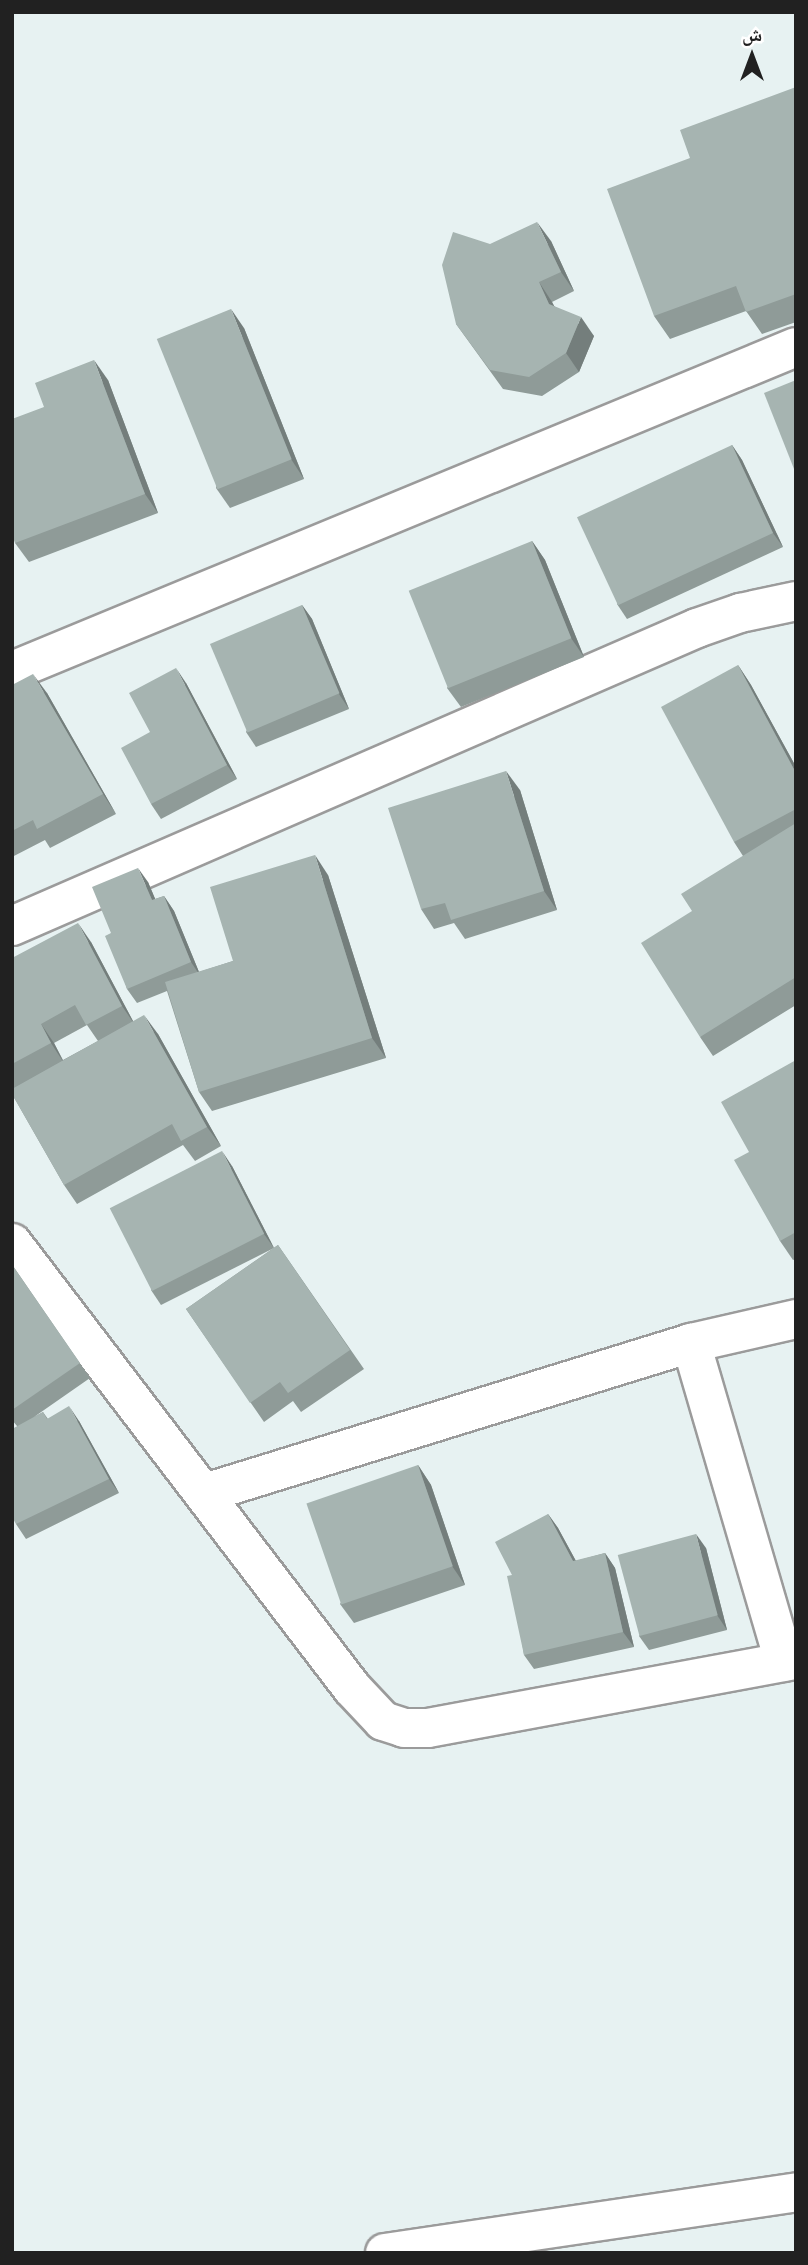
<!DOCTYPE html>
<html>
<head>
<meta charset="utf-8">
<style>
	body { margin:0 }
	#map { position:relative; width:808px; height:2265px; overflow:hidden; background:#e7f2f2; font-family:Roboto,"Noto Naskh Arabic",sans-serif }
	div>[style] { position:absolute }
	.roads { filter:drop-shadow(2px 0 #9b9b9b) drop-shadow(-2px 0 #9b9b9b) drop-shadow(0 2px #9b9b9b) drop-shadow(0 -2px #9b9b9b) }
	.minor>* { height:38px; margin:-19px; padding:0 19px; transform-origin:19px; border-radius:19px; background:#fff }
	.wall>* { inset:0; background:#8f9b98 }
	.shaded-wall>* { inset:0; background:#747e7c }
	.building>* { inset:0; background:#a6b4b1; transform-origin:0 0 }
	span { translate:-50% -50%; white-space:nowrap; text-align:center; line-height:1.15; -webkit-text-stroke:6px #fff; paint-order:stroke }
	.frame { position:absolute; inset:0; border:14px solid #212121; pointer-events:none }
	.north { position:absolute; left:717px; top:21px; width:70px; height:70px; -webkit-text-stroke:5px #fff; paint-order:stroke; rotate:0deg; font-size:19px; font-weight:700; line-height:28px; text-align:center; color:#212121 }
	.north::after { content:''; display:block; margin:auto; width:24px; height:32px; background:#212121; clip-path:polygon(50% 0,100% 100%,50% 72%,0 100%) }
</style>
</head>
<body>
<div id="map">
	<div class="roads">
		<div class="minor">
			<i style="left:12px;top:671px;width:848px;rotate:-22.45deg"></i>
			<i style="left:12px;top:926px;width:747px;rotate:-23.51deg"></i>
			<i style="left:697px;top:628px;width:46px;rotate:-19.2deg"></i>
			<i style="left:740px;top:613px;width:57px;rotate:-12.1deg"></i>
			<i style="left:12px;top:1243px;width:560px;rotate:52.62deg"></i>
			<i style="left:352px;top:1688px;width:45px;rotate:46.8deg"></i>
			<i style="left:383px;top:1721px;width:22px;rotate:18deg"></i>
			<i style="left:404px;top:1728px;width:24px"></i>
			<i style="left:428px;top:1728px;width:374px;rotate:-10.5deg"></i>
			<i style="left:691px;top:1343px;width:332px;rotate:73.7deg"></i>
			<i style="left:205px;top:1493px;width:509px;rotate:-17.15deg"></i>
			<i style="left:691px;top:1343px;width:108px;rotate:-12.9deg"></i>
			<i style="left:385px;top:2253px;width:416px;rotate:-8.4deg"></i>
		</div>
	</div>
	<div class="wall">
		<i style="clip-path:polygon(796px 87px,796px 322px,762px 334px,746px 311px,670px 339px,654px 316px,690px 158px)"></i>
		<i style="clip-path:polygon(551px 241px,574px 291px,552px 302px,554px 306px,594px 336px,579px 372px,542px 396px,503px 389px,456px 324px)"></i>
		<i style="clip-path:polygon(244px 328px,304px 479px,230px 508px,216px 488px)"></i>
		<i style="clip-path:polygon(108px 380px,158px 513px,29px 562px,15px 543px,44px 407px)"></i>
		<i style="clip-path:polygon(732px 445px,742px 460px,783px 547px,627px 619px,617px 604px)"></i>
		<i style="clip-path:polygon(532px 541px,545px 560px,584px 657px,461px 707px,447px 688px)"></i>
		<i style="clip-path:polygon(302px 605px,312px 619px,349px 709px,256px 747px,246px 732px)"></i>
		<i style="clip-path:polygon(738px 665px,751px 685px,796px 767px,796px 1005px,713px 1056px,700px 1037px,743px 856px,734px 842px)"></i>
		<i style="clip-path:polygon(186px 683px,237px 779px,161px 819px,151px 804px,150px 732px)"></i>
		<i style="clip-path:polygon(12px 685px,47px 693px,116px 814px,50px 848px,45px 840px,12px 857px)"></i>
		<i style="clip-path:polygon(520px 790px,557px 910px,465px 939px,454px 923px,434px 929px,421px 909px)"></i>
		<i style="clip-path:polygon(328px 875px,386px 1058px,212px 1111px,199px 1092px,167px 991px,137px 1003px,127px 989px,111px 933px,148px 882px,155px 899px,164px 896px,174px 911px,199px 972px,233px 961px)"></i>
		<i style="clip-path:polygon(evenodd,91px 942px,133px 1021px,158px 1034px,221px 1146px,195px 1161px,183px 1145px,77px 1204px,64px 1185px,12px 1094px,12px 958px,91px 942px,87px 1025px,98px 1041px,63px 1060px,54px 1043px,87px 1025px)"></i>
		<i style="clip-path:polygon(796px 1060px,796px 1259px,793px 1260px,780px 1241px,749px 1152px)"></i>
		<i style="clip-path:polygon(232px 1166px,274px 1248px,161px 1305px,151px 1290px)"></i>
		<i style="clip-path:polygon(278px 1245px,364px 1369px,301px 1412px,293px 1401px,264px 1422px,186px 1309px)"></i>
		<i style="clip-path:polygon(13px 1266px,90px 1378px,34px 1417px,43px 1412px,48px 1419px,79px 1421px,119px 1493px,26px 1539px,16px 1524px,17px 1426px,12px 1420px)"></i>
		<i style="clip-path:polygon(418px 1465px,431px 1485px,465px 1585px,354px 1623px,340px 1604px)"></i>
		<i style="clip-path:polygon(548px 1514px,558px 1528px,576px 1561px,605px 1553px,615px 1568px,634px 1647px,534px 1669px,524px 1655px,512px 1575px)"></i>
		<i style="clip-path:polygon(706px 1548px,727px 1630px,649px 1650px,639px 1636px)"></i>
	</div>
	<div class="shaded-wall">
		<i style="clip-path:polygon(537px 222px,551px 241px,574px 291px,561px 272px)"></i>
		<i style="clip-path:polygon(539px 282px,552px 302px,563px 323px,549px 304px)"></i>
		<i style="clip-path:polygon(231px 309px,244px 328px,304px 479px,291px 459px)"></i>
		<i style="clip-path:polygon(581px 317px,594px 336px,579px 372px,566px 353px)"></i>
		<i style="clip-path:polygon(94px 360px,108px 380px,158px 513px,145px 494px)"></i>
		<i style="clip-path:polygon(732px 445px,742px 460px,783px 547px,773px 533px)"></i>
		<i style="clip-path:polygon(532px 541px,545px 560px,584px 657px,571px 638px)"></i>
		<i style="clip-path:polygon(302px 605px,312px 619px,349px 709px,339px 694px)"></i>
		<i style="clip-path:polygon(738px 665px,751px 685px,796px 767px,796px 773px)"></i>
		<i style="clip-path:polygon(176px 668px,186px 683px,237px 779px,227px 765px)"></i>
		<i style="clip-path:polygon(33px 674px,47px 693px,116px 814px,103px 794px)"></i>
		<i style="clip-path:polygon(506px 771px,520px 790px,557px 910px,544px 891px)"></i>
		<i style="clip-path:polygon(315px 855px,328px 875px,386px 1058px,372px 1038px)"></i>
		<i style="clip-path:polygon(138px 868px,148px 882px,162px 915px,152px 900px)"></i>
		<i style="clip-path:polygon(164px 896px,174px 911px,201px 977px,191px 962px)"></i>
		<i style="clip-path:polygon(78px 923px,91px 942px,135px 1025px,122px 1006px)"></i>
		<i style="clip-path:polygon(144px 1015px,158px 1034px,221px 1146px,207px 1127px)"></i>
		<i style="clip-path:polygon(41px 1024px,54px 1043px,64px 1063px,51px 1043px)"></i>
		<i style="clip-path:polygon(222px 1151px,232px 1166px,274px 1248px,264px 1234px)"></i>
		<i style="clip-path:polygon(69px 1406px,79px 1421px,119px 1493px,109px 1479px)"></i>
		<i style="clip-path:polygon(418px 1465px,431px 1485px,465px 1585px,452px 1566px)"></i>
		<i style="clip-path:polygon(548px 1514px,558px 1528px,584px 1576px,573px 1561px)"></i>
		<i style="clip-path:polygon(696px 1534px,706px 1548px,727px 1630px,717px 1615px)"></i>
		<i style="clip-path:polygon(605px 1553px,615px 1568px,634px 1647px,623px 1632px)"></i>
	</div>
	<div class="building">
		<i style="clip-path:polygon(796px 87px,796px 294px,746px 312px,736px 286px,654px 316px,607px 189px,690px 158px,680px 130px)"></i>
		<i style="clip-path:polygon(537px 222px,561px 272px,539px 282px,549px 304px,581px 317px,566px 353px,529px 377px,490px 370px,456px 324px,442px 265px,453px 232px,490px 244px)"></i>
		<i style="left:231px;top:309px;width:162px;height:80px;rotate:68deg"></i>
		<i style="clip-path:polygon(94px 360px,145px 494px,15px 543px,12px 535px,12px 419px,44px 407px,35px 383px)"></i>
		<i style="clip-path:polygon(796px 380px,796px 474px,764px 393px)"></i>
		<i style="left:732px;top:445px;width:97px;height:171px;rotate:65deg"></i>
		<i style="left:532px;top:541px;width:105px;height:133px;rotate:68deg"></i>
		<i style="left:302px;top:605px;width:96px;height:100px;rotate:67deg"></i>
		<i style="clip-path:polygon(738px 665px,796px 773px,796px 809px,734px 842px,661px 707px)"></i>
		<i style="clip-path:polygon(176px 668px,227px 765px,151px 804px,121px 748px,150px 732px,129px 693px)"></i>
		<i style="clip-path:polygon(33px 674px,103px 794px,37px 829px,33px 820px,12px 831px,12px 685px)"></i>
		<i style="clip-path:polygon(506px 771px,544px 891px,451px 920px,445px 903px,421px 909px,388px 808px)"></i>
		<i style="clip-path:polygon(796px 823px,796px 977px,700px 1037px,641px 943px,692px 911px,681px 894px)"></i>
		<i style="clip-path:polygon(315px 855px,372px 1038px,199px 1092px,165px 982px,233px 961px,210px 887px)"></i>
		<i style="clip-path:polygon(138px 868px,152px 900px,164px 896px,191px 962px,127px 989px,105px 936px,111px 933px,92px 887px)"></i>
		<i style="clip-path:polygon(78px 923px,122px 1006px,86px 1025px,75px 1005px,41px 1024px,51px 1043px,12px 1064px,12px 958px)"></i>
		<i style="clip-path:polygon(144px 1015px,207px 1127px,181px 1141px,172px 1124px,64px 1185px,12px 1094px,12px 1089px)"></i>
		<i style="clip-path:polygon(796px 1060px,796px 1232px,780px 1241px,734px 1160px,749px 1152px,721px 1102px)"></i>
		<i style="left:222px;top:1151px;width:93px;height:126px;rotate:63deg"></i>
		<i style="clip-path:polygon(278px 1245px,350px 1350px,288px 1393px,280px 1382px,250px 1403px,186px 1309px)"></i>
		<i style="clip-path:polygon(13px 1266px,80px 1363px,12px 1410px,12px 1267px)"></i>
		<i style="clip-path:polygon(69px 1406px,109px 1479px,16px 1524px,12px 1517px,12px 1429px,43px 1412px,47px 1419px)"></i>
		<i style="left:418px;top:1465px;width:107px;height:118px;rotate:71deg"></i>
		<i style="clip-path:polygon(548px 1514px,573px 1561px,605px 1553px,623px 1632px,524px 1655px,507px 1576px,512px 1575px,495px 1542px)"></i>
		<i style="left:696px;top:1534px;width:84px;height:81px;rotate:75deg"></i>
	</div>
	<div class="frame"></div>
	<div class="north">ش</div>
</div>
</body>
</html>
